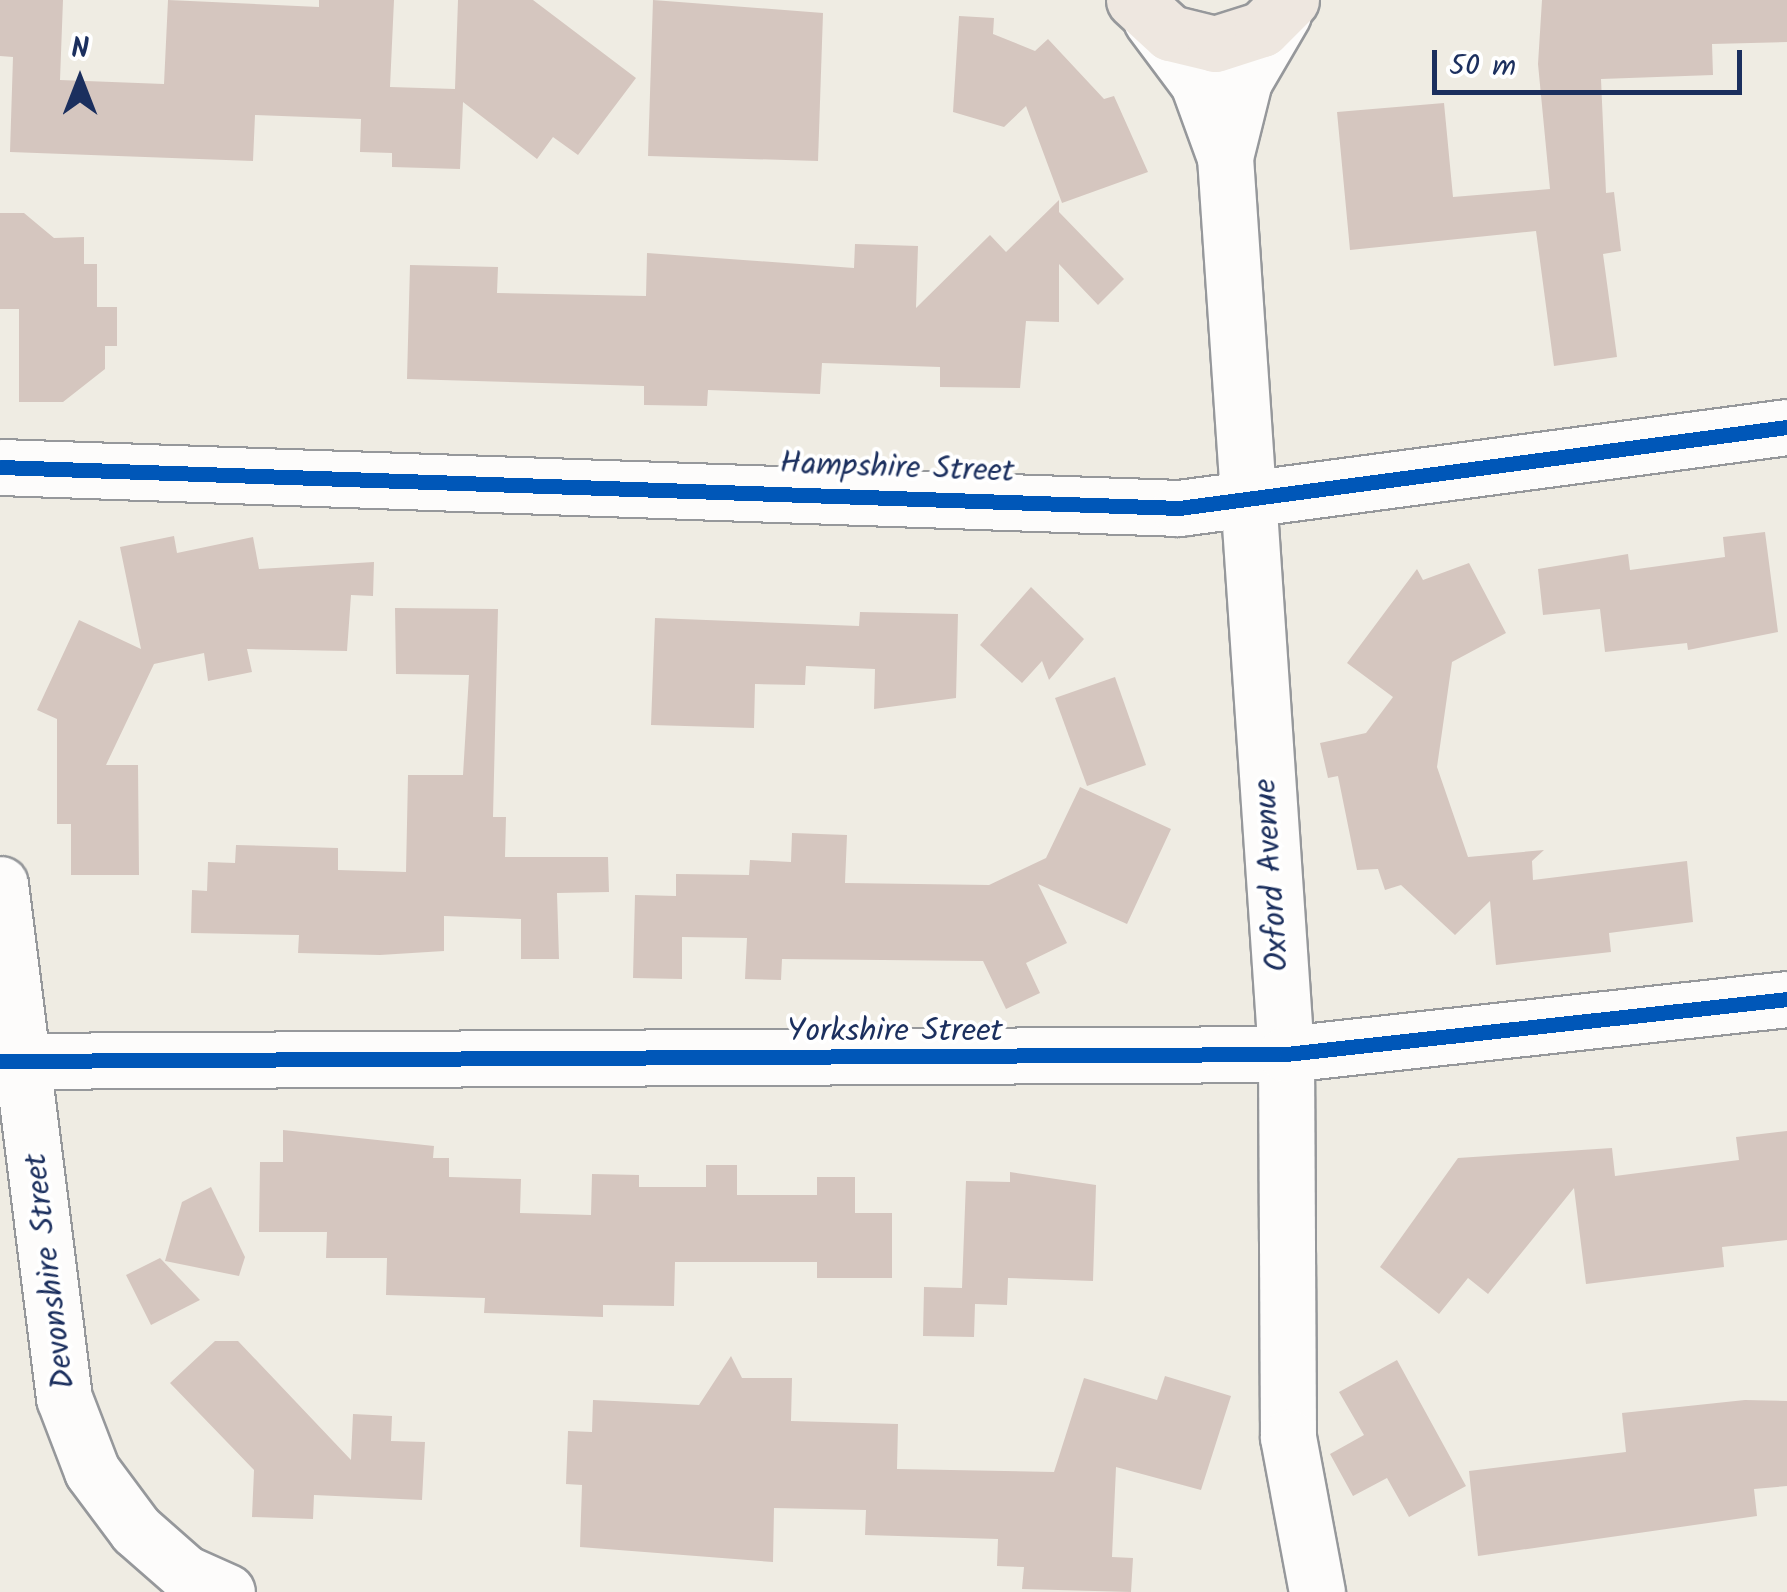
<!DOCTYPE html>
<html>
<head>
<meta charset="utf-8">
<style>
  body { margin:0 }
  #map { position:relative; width:1787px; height:1592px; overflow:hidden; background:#efece3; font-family:Kalam,sans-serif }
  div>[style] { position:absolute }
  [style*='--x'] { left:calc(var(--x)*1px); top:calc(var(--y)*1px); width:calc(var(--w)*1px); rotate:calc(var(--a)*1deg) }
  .building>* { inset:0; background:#d5c6bf }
  .roads { filter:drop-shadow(2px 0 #96989b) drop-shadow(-2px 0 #96989b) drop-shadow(0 2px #96989b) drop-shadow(0 -2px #96989b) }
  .minor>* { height:55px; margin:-27.5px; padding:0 27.5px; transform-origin:27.5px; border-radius:27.5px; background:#fdfcfb }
  .major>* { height:55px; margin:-27.5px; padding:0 27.5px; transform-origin:27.5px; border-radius:27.5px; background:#eee7e0 }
  .cycleway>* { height:15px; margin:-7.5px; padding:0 7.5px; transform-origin:7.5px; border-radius:7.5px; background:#0057b8 }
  span { translate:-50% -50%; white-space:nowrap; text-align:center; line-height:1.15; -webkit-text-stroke:8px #fff; paint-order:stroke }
  .street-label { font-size:32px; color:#1b2f5e }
  .north { position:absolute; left:30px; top:30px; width:100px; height:100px; -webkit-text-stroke:8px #fff; paint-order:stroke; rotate:0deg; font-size:28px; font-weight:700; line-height:40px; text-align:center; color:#1b2f5e }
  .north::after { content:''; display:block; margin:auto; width:35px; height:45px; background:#1b2f5e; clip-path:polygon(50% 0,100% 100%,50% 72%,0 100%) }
  .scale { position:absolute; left:1432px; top:50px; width:310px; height:45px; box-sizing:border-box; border:5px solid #1b2f5e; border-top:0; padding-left:12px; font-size:30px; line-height:35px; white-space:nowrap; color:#1b2f5e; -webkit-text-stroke:8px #fff; paint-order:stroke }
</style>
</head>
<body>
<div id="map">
  <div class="building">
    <div style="clip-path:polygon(0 0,63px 0,60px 80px,164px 84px,168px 0,319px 7px,319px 0,394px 0,390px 87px,455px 89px,458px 0,533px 0,636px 78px,578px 155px,553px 137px,537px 159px,463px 102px,460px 169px,392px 167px,392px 153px,360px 152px,361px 119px,255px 115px,253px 161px,10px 152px,13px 57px,0 56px)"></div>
    <div style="clip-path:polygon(653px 0,823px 13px,818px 161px,648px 156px)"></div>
    <div style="clip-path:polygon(1542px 0,1787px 0,1787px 42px,1712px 44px,1713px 75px,1601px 79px,1606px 193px,1614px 192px,1621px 251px,1603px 254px,1617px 357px,1554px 366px,1536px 231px,1350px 250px,1337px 112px,1444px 103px,1453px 197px,1550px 189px,1538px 64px)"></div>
    <div style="clip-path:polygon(959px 16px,994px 18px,993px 34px,1035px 51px,1048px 39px,1104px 99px,1114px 96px,1148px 172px,1062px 203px,1026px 106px,1004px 127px,953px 112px)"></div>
    <div style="clip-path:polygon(1059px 200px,1059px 212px,1124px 279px,1098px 305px,1059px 264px,1059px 322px,1026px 321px,1020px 388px,940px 387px,940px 367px,822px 363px,820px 394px,708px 390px,707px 406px,644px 405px,644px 386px,407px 379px,410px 265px,498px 267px,497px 293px,646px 296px,647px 253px,854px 268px,855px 244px,918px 246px,916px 308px,990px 235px,1006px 252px)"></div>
    <div style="clip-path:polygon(0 213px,24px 213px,54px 238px,84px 237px,84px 264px,97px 264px,97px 307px,117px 307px,117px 346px,105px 346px,105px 369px,63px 402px,19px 402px,19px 309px,0 309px)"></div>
    <div style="clip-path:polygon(1765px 532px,1778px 632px,1688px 650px,1687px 643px,1605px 652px,1600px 609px,1543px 615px,1538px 569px,1628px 554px,1630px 570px,1725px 557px,1723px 537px)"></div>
    <div style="clip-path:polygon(174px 536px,177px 553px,253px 537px,259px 569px,374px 562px,373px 596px,351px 595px,347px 651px,247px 649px,252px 672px,208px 681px,204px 653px,154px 664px,106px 765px,138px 765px,139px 875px,71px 875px,71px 824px,57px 824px,57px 719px,37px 710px,79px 620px,141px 649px,120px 547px)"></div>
    <div style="clip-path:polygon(1469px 563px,1506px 633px,1452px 662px,1437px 767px,1468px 857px,1544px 850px,1532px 861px,1533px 880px,1687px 861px,1693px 922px,1609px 933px,1611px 952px,1496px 965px,1490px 901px,1455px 935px,1401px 885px,1385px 890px,1378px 869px,1357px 870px,1338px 776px,1328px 778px,1320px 743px,1366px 733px,1393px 697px,1347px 663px,1417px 569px,1423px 580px)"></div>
    <div style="clip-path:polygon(1031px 587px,1084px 639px,1049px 680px,1042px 661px,1022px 683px,980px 645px)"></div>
    <div style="clip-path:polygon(395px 608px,498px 609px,493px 817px,506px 817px,505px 857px,608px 857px,609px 892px,557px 893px,559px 959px,521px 959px,521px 919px,444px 916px,444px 951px,380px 955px,298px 953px,299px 935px,191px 933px,192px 890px,207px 891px,208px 862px,235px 863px,236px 845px,338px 848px,338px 870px,406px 872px,408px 775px,463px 775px,469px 675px,396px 674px)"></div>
    <div style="clip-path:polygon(860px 612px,958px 614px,956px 698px,874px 709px,875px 669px,806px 666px,805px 685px,755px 684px,754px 728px,651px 725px,655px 618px,859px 626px)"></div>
    <div style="clip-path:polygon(1115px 677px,1146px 765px,1087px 786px,1055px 698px)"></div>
    <div style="clip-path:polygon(1080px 787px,1171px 829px,1127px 924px,1038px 884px,1067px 943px,1026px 963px,1040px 993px,1006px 1009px,983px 961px,782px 959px,781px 980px,745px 979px,747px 938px,682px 937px,682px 979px,633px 978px,635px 895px,676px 896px,676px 874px,749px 875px,750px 860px,791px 862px,792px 833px,847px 835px,845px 883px,989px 885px,1046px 858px)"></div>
    <div style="clip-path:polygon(283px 1130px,434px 1146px,433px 1158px,449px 1158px,449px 1177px,521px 1179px,520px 1213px,591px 1215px,592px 1174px,639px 1175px,639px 1187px,706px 1187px,706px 1165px,737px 1165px,737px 1195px,817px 1195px,817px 1177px,855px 1177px,855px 1213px,892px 1213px,892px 1278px,817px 1278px,817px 1262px,675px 1262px,674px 1306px,603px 1305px,603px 1317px,484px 1313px,485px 1298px,386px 1295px,387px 1258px,326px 1258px,327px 1232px,259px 1232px,260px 1162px,283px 1162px)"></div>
    <div style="clip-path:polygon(1787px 1131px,1787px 1240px,1722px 1247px,1724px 1267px,1586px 1284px,1574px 1188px,1488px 1294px,1468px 1278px,1439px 1314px,1380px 1267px,1458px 1158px,1612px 1148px,1615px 1176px,1739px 1160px,1736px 1137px)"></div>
    <div style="clip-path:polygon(1010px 1172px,1096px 1185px,1093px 1281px,1008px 1278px,1007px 1305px,975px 1304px,974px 1337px,923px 1336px,924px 1287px,962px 1288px,966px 1181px,1010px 1182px)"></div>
    <div style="clip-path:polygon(211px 1187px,245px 1257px,239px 1276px,165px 1261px,182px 1202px)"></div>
    <div style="clip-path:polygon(160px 1258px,200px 1300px,151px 1325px,126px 1275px)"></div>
    <div style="clip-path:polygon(215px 1341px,238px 1341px,351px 1460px,353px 1414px,392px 1416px,391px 1441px,425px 1442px,422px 1500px,314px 1495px,313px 1519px,252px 1517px,254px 1470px,170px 1383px)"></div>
    <div style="clip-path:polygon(731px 1356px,742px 1378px,792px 1378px,791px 1421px,898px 1424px,897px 1469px,1054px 1472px,1084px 1378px,1157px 1400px,1165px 1376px,1231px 1396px,1201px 1490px,1116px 1467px,1112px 1557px,1133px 1558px,1131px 1592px,1022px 1589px,1024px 1567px,997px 1566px,998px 1539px,865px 1535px,866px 1510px,774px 1508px,773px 1562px,580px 1547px,582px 1485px,566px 1484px,568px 1431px,592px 1432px,593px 1400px,699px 1405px)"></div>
    <div style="clip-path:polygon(1397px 1360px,1466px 1486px,1409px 1517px,1387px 1478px,1353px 1496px,1330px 1454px,1364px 1435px,1339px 1392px)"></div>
    <div style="clip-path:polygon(1745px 1400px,1787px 1401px,1787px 1486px,1754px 1489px,1757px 1516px,1478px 1556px,1469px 1471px,1626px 1452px,1622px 1413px)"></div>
  </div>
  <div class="roads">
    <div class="minor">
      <div style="--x:1151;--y:20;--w:79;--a:53.3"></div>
      <div style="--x:1198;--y:83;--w:79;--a:70"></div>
      <div style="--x:1225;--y:157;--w:899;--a:86.11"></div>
      <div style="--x:1286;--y:1054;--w:383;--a:89.7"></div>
      <div style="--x:1288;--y:1437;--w:158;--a:79.4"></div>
      <div style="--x:1225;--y:157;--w:78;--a:-76"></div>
      <div style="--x:1244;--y:81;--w:78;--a:-59.8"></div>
      <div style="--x:0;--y:467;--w:1180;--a:1.99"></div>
      <div style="--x:1179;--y:508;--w:613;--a:-7.59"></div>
      <div style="--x:0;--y:884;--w:518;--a:82.9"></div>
      <div style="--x:64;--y:1398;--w:78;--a:69"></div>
      <div style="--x:92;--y:1471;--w:74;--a:53.3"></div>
      <div style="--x:136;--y:1530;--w:65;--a:41.3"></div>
      <div style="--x:185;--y:1573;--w:46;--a:24.3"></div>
      <div style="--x:0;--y:1061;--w:1286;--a:-0.31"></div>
      <div style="--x:1286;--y:1054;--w:504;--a:-6.26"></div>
    </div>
    <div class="major">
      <div style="--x:1134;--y:0;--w:49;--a:42.5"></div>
      <div style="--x:1170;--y:33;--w:46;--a:13.7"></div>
      <div style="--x:1215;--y:44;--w:49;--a:-17.7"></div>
      <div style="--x:1262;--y:29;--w:41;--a:-45"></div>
    </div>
  </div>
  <div class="cycleway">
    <div style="--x:0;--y:467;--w:1180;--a:1.99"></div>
    <div style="--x:1179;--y:508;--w:613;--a:-7.59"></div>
    <div style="--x:0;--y:1061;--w:1286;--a:-0.31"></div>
    <div style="--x:1286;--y:1054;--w:504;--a:-6.26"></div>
  </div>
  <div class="street-label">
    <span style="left:897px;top:469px;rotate:2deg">Hampshire Street</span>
    <span style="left:1273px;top:875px;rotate:-94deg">Oxford Avenue</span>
    <span style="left:895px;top:1032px">Yorkshire Street</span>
    <span style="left:51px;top:1271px;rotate:-97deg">Devonshire Street</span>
  </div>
  <div class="north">N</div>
  <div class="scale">50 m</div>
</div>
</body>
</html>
